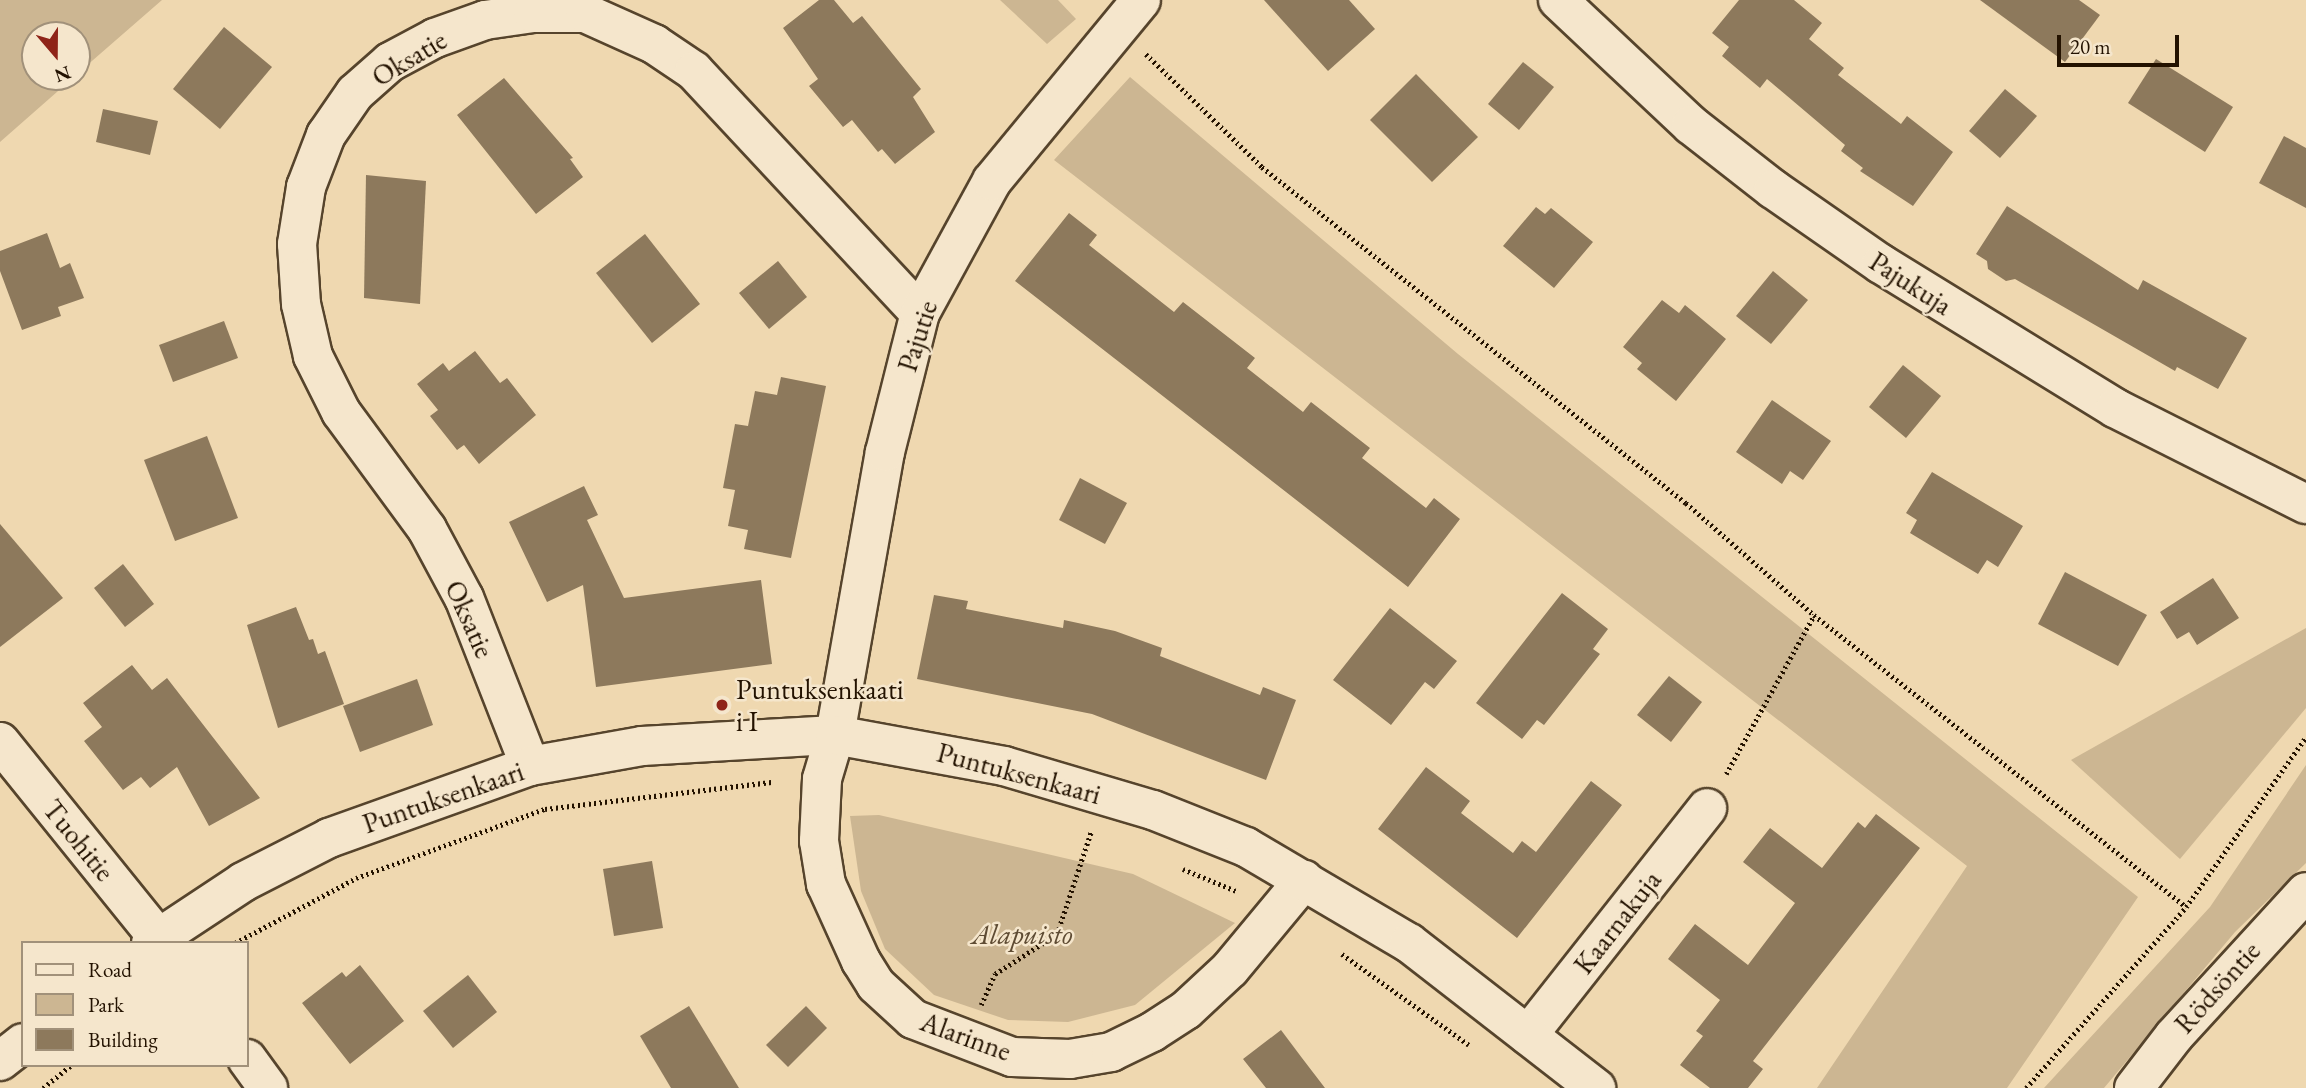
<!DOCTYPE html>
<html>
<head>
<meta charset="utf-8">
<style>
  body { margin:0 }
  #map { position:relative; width:2306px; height:1088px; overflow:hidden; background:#efd8b0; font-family:"EB Garamond",serif }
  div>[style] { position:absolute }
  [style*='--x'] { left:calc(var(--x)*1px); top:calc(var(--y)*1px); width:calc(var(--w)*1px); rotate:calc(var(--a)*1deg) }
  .green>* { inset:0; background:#ccb692 }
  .building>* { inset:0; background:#8d795c }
  .path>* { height:4.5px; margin-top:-2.25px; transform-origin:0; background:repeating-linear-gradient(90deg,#231200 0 2px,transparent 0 5.5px) }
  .roads { filter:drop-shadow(2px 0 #56442c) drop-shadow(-2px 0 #56442c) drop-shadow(0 2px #56442c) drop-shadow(0 -2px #56442c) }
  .minor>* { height:38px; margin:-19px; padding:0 19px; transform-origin:19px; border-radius:19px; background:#f5e6cc }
  .tertiary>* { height:38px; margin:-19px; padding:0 19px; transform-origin:19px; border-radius:19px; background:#f5e6cc }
  .dots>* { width:19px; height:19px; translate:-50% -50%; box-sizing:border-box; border:4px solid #f5e6cc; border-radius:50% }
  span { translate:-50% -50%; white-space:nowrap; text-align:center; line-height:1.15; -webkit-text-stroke:5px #f5e6cc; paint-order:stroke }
  .street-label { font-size:28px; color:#231200 }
  .poi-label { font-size:28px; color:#231200 }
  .left { translate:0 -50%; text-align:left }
  .park-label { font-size:28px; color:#5e4b33; font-style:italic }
  .legend { position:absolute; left:21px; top:941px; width:228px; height:126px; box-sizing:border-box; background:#f5e6cc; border:2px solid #a1917a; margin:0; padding:9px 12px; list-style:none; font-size:21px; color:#231200 }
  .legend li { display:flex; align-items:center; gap:14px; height:35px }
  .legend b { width:35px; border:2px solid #a1917a }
  .north { position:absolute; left:21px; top:21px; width:70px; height:70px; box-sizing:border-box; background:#f5e6cc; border:2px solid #a1917a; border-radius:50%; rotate:160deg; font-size:19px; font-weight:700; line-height:28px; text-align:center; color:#231200 }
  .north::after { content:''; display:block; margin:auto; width:24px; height:32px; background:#8f2418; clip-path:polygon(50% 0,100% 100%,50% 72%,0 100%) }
  .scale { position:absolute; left:2057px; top:35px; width:122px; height:32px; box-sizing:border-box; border:4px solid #231200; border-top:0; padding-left:9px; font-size:21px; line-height:24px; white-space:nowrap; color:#231200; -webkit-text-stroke:5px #f5e6cc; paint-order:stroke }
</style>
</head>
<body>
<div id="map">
  <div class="green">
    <div style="clip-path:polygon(0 0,162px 0,77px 74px,77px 35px,35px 35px,35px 77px,74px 77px,0 142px)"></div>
    <div style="clip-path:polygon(1000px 0,1058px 0,1076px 19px,1047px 44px)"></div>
    <div style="clip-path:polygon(1130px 77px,1458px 354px,2138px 897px,2007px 1088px,1817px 1088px,1967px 866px,1054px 160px)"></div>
    <div style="clip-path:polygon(2306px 628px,2306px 708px,2180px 859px,2071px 760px)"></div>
    <div style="clip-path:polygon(2306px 765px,2306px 863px,2235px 932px,2104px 1088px,2044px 1088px,2210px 907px)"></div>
    <div style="clip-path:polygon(879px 815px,1133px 874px,1235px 923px,1135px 1005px,1068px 1022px,1008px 1020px,934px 995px,885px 949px,861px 891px,850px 816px)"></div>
  </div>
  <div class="building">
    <div style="clip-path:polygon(819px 0,834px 0,853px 23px,862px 16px,921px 89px,913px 97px,935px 132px,895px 164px,882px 149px,878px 152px,852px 120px,843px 127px,809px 86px,818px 79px,783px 28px)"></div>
    <div style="clip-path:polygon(1264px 0,1349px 0,1375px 29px,1328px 71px)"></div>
    <div style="clip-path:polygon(1739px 0,1794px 0,1822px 23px,1809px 39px,1844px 68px,1838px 75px,1901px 124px,1907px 116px,1953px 152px,1913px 206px,1860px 171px,1863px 168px,1841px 151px,1845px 145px,1767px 79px,1760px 88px,1722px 56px,1729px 47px,1712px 33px)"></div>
    <div style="clip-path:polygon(1980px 0,2079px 0,2100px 15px,2065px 62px)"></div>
    <div style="clip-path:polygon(224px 27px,272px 67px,220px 129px,173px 89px)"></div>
    <div style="clip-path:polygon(2156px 59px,2233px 107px,2205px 152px,2128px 103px)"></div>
    <div style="clip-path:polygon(1523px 62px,1554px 87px,1519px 130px,1488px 104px)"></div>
    <div style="clip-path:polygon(1416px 74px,1478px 137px,1432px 182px,1370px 120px)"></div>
    <div style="clip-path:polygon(504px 78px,573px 158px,570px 159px,583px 177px,536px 214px,457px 115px)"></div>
    <div style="clip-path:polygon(2005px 89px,2037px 116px,2000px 158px,1969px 131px)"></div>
    <div style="clip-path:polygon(103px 109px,158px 121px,150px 155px,96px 142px)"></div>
    <div style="clip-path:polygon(2284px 136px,2306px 148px,2306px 208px,2259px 183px)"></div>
    <div style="clip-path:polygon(366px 175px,426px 181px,420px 304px,364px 298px)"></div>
    <div style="clip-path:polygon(2007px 206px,2138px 290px,2143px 280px,2247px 338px,2218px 389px,2177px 367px,2175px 371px,2015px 279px,2006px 281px,1988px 269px,1987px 261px,1976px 254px)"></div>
    <div style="clip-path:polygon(1536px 207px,1545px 214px,1551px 208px,1593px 242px,1554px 288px,1503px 246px)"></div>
    <div style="clip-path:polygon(1069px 213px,1097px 235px,1089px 245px,1174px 312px,1183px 302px,1255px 358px,1247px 368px,1303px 412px,1311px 402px,1370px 448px,1362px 458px,1426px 508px,1434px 498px,1460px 519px,1408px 587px,1015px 281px)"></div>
    <div style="clip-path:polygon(47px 233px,60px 268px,70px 263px,84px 298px,58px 307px,61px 316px,22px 330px,0 271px,0 251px)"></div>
    <div style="clip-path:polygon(645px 234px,700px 304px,652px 343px,596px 273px)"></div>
    <div style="clip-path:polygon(778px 261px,807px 297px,769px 329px,739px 293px)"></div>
    <div style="clip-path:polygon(1773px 271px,1808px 300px,1771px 344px,1736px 316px)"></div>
    <div style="clip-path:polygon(1662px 300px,1679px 313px,1685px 305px,1726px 339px,1676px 401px,1637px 369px,1642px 363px,1623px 347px)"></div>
    <div style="clip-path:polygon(224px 321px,238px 358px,173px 382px,159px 345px)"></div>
    <div style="clip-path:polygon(475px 351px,500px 383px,507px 378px,536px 415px,479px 464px,464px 445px,457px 450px,430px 416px,438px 410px,417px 384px,443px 363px,449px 371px)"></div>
    <div style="clip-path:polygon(1903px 365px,1941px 396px,1906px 438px,1869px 407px)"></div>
    <div style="clip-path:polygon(781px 377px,826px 386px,791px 558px,744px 549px,748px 530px,728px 526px,735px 490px,723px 488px,735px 424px,748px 426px,755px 391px,777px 395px)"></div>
    <div style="clip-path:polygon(1772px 400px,1831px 441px,1803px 480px,1790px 471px,1782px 484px,1736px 452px)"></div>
    <div style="clip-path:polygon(207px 436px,238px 518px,175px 541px,144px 460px)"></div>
    <div style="clip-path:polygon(1932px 472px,2023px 526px,1998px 567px,1987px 560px,1978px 574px,1910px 533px,1917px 520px,1906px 513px)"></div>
    <div style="clip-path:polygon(1080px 478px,1127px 503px,1105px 544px,1059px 520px)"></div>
    <div style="clip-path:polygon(584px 486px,598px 515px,587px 520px,624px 598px,761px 580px,772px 664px,596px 687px,583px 585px,547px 602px,509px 522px)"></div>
    <div style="clip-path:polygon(0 524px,63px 598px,0 647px)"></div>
    <div style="clip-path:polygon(123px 564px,154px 604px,125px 627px,94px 588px)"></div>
    <div style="clip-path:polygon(2065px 572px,2147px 615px,2118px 666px,2038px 624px)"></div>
    <div style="clip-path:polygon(2213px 578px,2239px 618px,2197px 645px,2189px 632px,2177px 639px,2160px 612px)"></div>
    <div style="clip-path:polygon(1562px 593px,1608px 629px,1593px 649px,1600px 654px,1544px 725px,1537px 720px,1522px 739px,1476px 703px)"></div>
    <div style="clip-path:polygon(934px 595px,968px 601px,966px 609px,1063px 628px,1064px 620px,1115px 631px,1162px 648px,1160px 656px,1260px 695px,1263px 687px,1296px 700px,1266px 780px,1092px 714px,917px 679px)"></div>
    <div style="clip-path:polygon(296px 607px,309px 640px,313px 639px,318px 654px,325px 651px,344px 704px,278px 728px,247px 625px)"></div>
    <div style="clip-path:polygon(1390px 608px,1457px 661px,1434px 689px,1425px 682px,1391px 725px,1333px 680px)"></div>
    <div style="clip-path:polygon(132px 665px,152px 690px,167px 678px,260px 798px,209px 826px,177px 767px,150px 788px,141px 777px,123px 790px,84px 741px,102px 727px,83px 703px)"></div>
    <div style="clip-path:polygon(1669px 676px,1702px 702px,1671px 742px,1637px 715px)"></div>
    <div style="clip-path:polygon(417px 679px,433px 725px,360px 752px,343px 706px)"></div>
    <div style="clip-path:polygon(1426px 767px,1470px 801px,1461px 813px,1513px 853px,1522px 841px,1536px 852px,1591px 781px,1622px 805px,1517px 938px,1378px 829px)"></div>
    <div style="clip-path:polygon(1876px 814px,1920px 848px,1753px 1061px,1763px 1069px,1748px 1088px,1710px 1088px,1680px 1065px,1703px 1036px,1696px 1031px,1720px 1000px,1668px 959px,1695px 924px,1748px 965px,1795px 903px,1743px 862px,1770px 828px,1822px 868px,1858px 822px,1865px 828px)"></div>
    <div style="clip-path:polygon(652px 861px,663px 928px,614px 936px,603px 869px)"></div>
    <div style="clip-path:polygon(360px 965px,404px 1021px,350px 1064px,302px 1003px,342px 972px,346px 977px)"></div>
    <div style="clip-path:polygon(468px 975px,497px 1012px,453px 1048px,423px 1011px)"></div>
    <div style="clip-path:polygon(689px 1006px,739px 1088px,671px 1088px,640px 1036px)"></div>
    <div style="clip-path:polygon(806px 1006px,827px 1028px,788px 1067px,766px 1045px)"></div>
    <div style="clip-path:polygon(1281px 1030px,1302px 1058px,1325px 1088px,1266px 1088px,1243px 1059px)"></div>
  </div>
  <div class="path">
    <div style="--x:1146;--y:54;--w:162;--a:44.2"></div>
    <div style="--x:1262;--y:167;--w:541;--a:38.4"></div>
    <div style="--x:1686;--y:503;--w:170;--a:41.2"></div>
    <div style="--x:1814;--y:615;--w:473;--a:38.1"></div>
    <div style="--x:1726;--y:774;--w:182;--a:-61"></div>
    <div style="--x:1183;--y:869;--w:57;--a:22.5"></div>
    <div style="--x:235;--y:943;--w:137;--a:-28.2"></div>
    <div style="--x:356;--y:878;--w:201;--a:-20.1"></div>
    <div style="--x:545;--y:809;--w:228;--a:-6.8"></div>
    <div style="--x:1342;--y:954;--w:156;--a:35.6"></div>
    <div style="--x:981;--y:1005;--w:34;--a:-66"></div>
    <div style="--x:995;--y:974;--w:74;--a:-32.8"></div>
    <div style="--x:1057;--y:934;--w:108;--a:-71.6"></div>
    <div style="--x:43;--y:1088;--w:36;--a:-39"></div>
    <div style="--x:2026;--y:1088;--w:242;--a:-48.5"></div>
    <div style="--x:2186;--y:907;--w:208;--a:-54.8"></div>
  </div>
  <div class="roads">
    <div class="minor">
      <div style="--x:1558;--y:0;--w:183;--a:43.2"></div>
      <div style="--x:1691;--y:125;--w:104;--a:38"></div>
      <div style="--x:1773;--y:189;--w:131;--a:34.8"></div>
      <div style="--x:1881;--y:264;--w:275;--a:31.6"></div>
      <div style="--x:2115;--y:408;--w:214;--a:26.7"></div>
      <div style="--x:835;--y:735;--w:46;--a:106.5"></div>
      <div style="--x:822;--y:779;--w:62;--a:92.8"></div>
      <div style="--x:819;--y:841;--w:44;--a:80.8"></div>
      <div style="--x:826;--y:884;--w:85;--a:65.6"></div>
      <div style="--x:861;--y:961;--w:28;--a:58"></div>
      <div style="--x:876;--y:985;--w:50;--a:42.6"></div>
      <div style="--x:913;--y:1019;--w:106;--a:21"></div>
      <div style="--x:1012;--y:1057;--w:58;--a:2"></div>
      <div style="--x:1070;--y:1059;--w:42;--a:-9.7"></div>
      <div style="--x:1111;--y:1052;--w:46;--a:-26"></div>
      <div style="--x:1152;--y:1032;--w:40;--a:-32.9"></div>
      <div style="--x:1186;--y:1010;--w:60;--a:-43"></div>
      <div style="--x:1230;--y:969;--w:116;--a:-50.3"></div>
      <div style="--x:0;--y:742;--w:258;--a:51.1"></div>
      <div style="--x:530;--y:766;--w:180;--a:-111.4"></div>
      <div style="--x:464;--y:598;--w:78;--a:-118.2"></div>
      <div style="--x:427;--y:529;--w:145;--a:-126.3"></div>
      <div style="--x:341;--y:412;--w:63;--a:-116.6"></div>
      <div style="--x:313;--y:356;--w:53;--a:-103"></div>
      <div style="--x:301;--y:304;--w:60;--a:-93.8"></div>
      <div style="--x:297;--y:244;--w:58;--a:-81"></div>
      <div style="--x:306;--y:187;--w:56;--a:-69"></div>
      <div style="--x:326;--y:135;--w:51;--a:-55.4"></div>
      <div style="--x:355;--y:93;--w:47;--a:-41.5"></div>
      <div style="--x:390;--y:62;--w:51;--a:-28.1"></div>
      <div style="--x:435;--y:38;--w:53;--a:-19.8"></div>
      <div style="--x:485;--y:20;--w:49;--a:-8.3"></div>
      <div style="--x:533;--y:13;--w:52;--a:0"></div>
      <div style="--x:585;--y:13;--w:76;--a:24.2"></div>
      <div style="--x:654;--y:44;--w:48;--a:34"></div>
      <div style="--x:694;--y:71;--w:331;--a:47"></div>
      <div style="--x:1528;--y:1035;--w:289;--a:-51.7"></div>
      <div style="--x:247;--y:1059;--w:36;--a:54"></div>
    </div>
    <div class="tertiary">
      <div style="--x:835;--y:735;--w:287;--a:-80"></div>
      <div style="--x:885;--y:452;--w:143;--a:-75.9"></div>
      <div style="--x:920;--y:313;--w:150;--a:-61.4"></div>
      <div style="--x:992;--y:181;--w:234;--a:-50.5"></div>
      <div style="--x:151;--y:943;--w:110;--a:-33.5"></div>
      <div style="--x:243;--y:882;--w:97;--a:-27.1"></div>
      <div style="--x:329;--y:838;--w:214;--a:-19.7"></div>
      <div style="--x:530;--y:766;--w:114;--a:-10.1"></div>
      <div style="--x:642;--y:746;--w:193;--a:-3.3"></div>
      <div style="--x:835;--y:735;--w:172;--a:10.4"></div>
      <div style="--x:1004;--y:766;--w:155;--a:16.5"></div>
      <div style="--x:1153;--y:810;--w:100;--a:21.7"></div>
      <div style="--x:1246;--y:847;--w:189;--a:30.5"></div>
      <div style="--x:1409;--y:943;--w:237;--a:37.8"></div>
      <div style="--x:0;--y:1061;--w:29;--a:-38"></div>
      <div style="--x:2134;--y:1088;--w:66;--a:-52.4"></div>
      <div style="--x:2174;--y:1036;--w:195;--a:-47.5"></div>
    </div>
  </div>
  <div class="dots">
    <div style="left:722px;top:705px;background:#8f2418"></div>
  </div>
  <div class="street-label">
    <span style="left:409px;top:58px;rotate:-31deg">Oksatie</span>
    <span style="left:1911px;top:283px;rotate:33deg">Pajukuja</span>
    <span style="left:917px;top:336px;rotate:-72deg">Pajutie</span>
    <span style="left:470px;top:619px;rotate:66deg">Oksatie</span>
    <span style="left:1019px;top:773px;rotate:15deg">Puntuksenkaari</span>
    <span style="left:443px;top:797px;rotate:-19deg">Puntuksenkaari</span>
    <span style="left:79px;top:840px;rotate:51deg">Tuohitie</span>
    <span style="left:1617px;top:922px;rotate:-52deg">Kaarnakuja</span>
    <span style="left:2217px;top:987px;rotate:-48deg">Rödsöntie</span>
    <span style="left:966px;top:1036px;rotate:20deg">Alarinne</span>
  </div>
  <div class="poi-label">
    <span class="left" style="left:736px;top:705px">Puntuksenkaati<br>i I</span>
  </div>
  <div class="park-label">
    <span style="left:1022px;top:934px">Alapuisto</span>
  </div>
  <ul class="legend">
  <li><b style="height:9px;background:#f5e6cc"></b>Road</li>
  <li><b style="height:19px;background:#ccb692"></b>Park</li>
  <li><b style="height:19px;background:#8d795c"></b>Building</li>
  </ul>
  <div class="north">N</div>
  <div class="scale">20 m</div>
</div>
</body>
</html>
